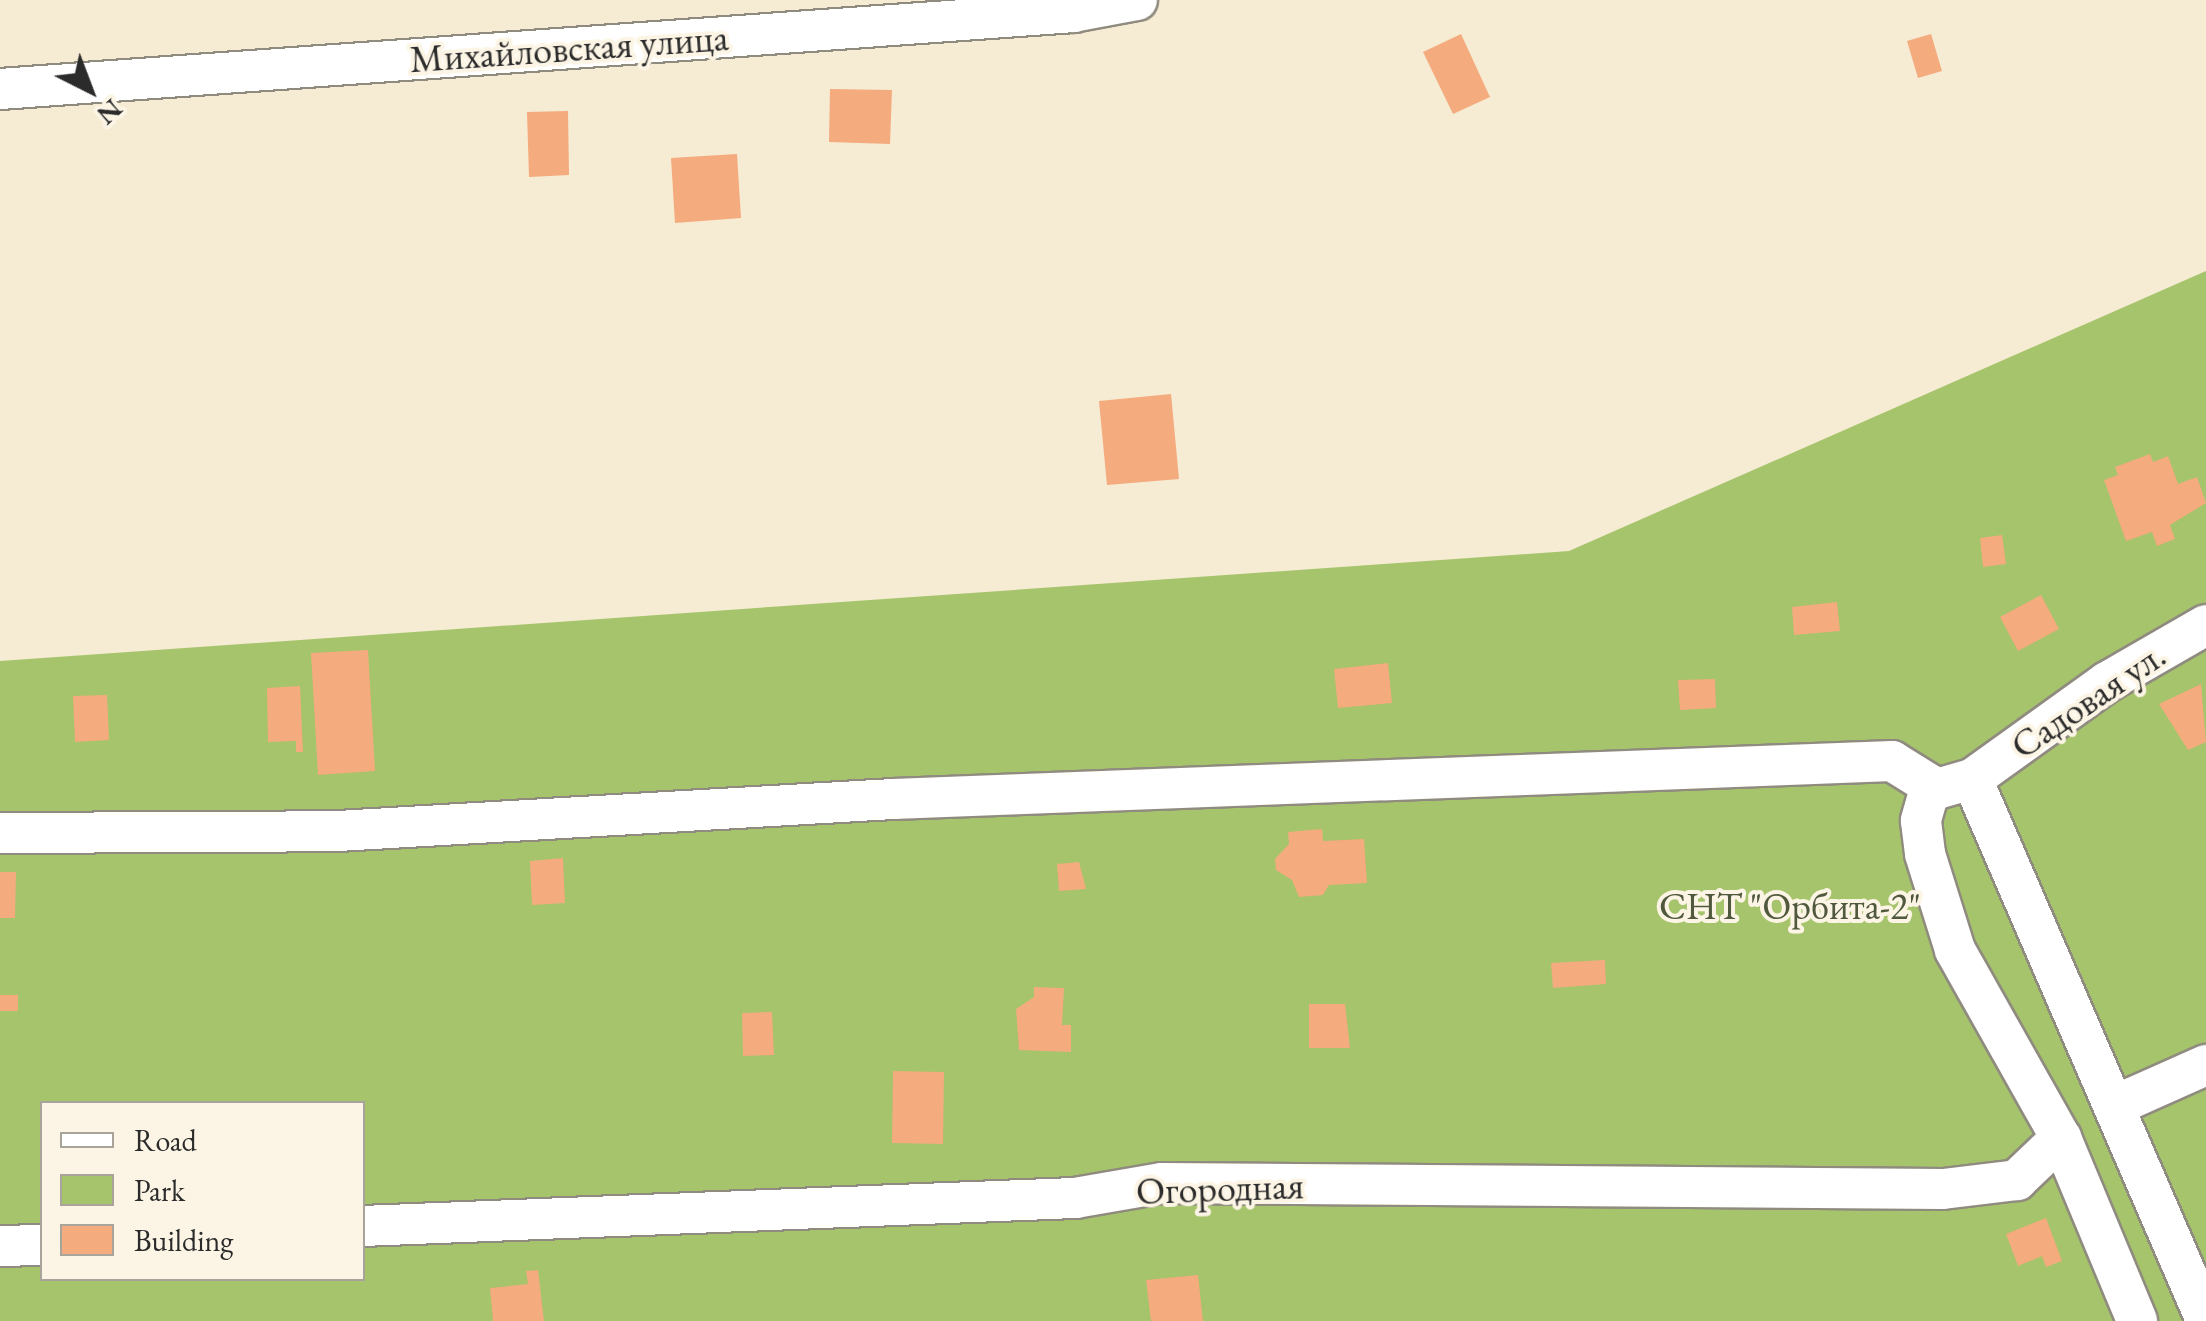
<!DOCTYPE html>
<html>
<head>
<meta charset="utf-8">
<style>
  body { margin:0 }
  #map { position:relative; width:2206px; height:1321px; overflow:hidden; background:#f6ebd3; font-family:"EB Garamond",serif }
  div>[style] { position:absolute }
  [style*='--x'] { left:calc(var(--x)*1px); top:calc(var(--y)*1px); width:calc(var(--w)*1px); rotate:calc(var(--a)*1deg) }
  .green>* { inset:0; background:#a5c46b }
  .building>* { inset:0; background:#f4ab7e }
  .roads { filter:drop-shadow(2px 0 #908b7f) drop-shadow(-2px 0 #908b7f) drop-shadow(0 2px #908b7f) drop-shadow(0 -2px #908b7f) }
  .street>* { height:40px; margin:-20px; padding:0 20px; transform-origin:20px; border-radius:20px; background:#fff }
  span { translate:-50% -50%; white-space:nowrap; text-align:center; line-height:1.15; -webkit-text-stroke:8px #fcf5e5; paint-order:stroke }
  .street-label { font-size:38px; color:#2b2b2b }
  .park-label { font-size:38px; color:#50593e }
  .legend { position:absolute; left:40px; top:1101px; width:325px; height:180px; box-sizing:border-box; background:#fcf5e5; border:2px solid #a8a49b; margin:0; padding:12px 18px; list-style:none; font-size:30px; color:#2b2b2b }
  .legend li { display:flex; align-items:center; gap:20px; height:50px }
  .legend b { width:50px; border:2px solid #a8a49b }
  .north { position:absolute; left:40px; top:40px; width:100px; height:100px; -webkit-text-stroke:8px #fcf5e5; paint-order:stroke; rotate:138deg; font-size:28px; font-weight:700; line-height:40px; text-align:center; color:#2b2b2b }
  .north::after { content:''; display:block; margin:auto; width:35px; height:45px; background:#2b2b2b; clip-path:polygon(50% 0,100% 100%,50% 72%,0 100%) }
</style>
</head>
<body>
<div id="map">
  <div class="green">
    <div style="clip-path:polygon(evenodd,2206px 271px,2206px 1321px,0 1321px,0 661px,1569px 551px,2206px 271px,42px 1104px,362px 1104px,362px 1278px,42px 1278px,42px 1104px)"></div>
  </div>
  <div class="building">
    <div style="clip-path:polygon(1461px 34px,1490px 97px,1453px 114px,1423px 52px)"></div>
    <div style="clip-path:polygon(1931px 34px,1942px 71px,1918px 78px,1907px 41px)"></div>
    <div style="clip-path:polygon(830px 89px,892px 90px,890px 144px,829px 142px)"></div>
    <div style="clip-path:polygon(568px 111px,569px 175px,529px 177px,527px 112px)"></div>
    <div style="clip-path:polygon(737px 154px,741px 218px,675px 223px,671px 158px)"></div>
    <div style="clip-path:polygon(1171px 394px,1179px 479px,1107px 485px,1099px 401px)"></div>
    <div style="clip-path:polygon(2150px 454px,2153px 462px,2168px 456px,2178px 484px,2197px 477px,2206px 503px,2170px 525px,2175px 539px,2157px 546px,2152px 532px,2126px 541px,2104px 480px,2118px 475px,2115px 467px)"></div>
    <div style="clip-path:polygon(2002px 535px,2006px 564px,1983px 567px,1980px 538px)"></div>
    <div style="clip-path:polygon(2041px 595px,2059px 629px,2018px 651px,2000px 617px)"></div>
    <div style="clip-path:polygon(1837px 602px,1840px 631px,1794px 635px,1792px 607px)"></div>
    <div style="clip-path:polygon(368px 650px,375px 771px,318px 775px,311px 653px)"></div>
    <div style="clip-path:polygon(1388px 663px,1392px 703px,1338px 708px,1334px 669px)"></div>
    <div style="clip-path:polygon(1715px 679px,1716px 708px,1680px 710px,1678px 680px)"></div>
    <div style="clip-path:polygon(2201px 684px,2206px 742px,2188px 750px,2159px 704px)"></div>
    <div style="clip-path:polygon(300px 686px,303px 752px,296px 752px,296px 741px,268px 742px,267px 688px)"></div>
    <div style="clip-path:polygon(107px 695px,109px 740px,75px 742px,73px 696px)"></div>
    <div style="clip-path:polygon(1322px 829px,1323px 841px,1364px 839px,1367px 883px,1329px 885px,1323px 895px,1299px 897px,1292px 880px,1276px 870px,1275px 859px,1289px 844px,1288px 832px)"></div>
    <div style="clip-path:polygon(563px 858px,565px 903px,532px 905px,530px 861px)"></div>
    <div style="clip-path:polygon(1079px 862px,1086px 889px,1059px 891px,1057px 864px)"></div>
    <div style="clip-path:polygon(0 872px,16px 872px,15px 918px,0 918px)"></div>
    <div style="clip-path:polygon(1605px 960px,1606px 984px,1553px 988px,1551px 963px)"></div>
    <div style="clip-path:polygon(1034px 987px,1064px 988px,1062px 1025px,1071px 1025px,1071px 1052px,1019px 1050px,1016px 1009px,1034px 997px)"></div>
    <div style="clip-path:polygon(0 995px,18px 995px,18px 1011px,0 1011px)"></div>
    <div style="clip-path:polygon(1309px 1004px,1345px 1004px,1350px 1048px,1309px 1048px)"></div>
    <div style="clip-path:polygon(772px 1012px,774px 1055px,743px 1056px,742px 1013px)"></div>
    <div style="clip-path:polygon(893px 1071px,944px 1072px,943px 1144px,892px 1143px)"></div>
    <div style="clip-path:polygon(2046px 1218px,2062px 1261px,2046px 1267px,2042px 1256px,2018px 1266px,2006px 1234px)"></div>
    <div style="clip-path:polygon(538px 1270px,544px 1321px,493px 1321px,490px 1288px,528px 1284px,526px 1271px)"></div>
    <div style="clip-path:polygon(1198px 1275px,1203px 1321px,1151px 1321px,1146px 1280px)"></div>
  </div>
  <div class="roads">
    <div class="street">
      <div style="--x:0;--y:89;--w:1076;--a:-4.1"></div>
      <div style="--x:1073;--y:12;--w:65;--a:-10.6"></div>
      <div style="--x:1972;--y:779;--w:589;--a:66.61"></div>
      <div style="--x:1931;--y:785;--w:37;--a:106"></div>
      <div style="--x:1921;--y:821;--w:33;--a:83"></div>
      <div style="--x:1925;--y:854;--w:101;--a:72.6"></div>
      <div style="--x:1955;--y:950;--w:216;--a:60.6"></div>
      <div style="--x:2061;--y:1138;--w:198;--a:67.4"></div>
      <div style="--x:0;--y:833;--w:338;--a:-0.3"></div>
      <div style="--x:338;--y:831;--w:556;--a:-3.3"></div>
      <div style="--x:893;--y:799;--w:1000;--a:-2.18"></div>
      <div style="--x:1892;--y:761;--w:53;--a:31.9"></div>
      <div style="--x:1937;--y:789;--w:36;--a:-16"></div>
      <div style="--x:1972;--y:779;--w:166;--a:-35.7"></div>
      <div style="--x:2107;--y:682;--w:114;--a:-29.9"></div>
      <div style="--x:2114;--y:1106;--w:101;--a:-24"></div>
      <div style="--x:362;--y:1226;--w:714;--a:-2.25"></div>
      <div style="--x:1075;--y:1198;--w:88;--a:-9.8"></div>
      <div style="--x:1162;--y:1183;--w:781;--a:0.44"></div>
      <div style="--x:1943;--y:1189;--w:75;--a:-6.9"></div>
      <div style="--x:2017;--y:1180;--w:61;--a:-43.7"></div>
      <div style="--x:0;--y:1246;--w:42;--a:-1.4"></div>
    </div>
  </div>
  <div class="street-label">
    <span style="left:569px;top:48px;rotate:-4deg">Михайловская улица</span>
    <span style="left:2088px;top:700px;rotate:-34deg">Садовая ул.</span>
    <span style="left:1220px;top:1188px;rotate:-2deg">Огородная</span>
  </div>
  <div class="park-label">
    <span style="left:1790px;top:906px">СНТ "Орбита-2"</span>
  </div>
  <ul class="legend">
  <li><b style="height:12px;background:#fff"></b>Road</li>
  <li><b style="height:28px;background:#a5c46b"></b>Park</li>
  <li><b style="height:28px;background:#f4ab7e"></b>Building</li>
  </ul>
  <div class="north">N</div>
</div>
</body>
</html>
